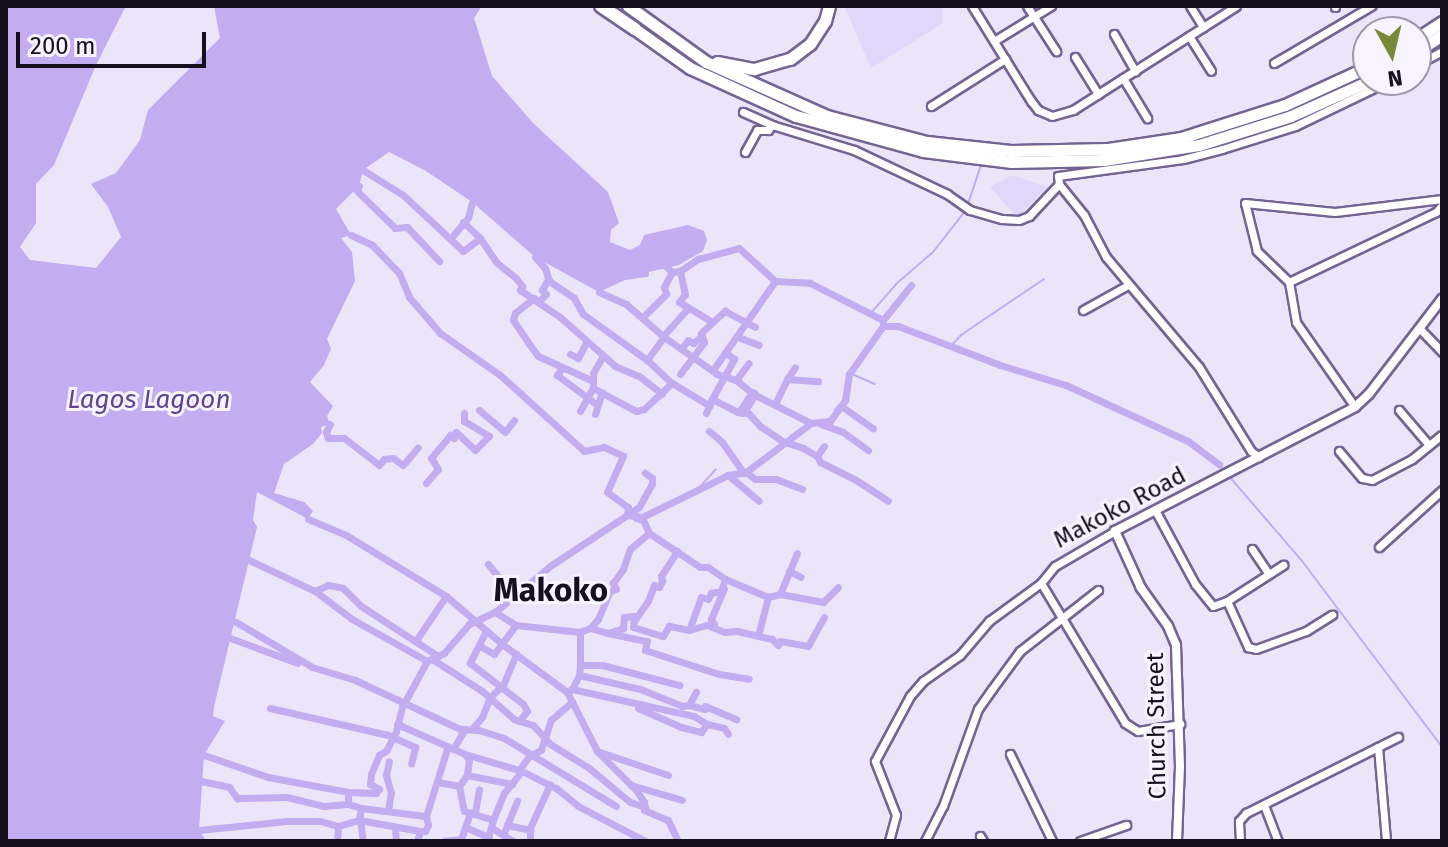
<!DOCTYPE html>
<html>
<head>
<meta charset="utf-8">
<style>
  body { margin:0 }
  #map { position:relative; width:1448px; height:847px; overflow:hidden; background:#ece5fa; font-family:"Fira Sans",sans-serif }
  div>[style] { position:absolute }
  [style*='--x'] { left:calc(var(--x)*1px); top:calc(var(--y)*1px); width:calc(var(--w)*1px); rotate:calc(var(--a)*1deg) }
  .built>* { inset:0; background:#e2d7fb }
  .water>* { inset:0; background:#c3acf0 }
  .stream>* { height:2px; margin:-1px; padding:0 1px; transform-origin:1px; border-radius:1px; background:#c3acf0 }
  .canal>* { height:7px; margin:-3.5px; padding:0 3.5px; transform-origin:3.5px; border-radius:3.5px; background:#c3acf0 }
  .river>* { height:11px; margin:-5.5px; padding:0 5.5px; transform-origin:5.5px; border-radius:5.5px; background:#c3acf0 }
  .roads { filter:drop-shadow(2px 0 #746491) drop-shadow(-2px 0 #746491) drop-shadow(0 2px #746491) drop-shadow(0 -2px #746491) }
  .minor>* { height:7px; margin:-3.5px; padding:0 3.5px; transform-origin:3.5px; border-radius:3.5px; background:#fff }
  .tertiary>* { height:8px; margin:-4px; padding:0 4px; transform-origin:4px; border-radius:4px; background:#fff }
  .primary>* { height:11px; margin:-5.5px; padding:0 5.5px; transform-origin:5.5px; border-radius:5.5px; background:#fff }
  .motorway>* { height:12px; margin:-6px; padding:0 6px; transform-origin:6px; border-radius:6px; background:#fff }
  span { translate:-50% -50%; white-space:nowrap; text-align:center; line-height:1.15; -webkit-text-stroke:6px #f8f4ff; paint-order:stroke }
  .street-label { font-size:24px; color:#150f20 }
  .water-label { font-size:26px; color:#624293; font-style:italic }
  .district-label { font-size:32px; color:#150f20; font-weight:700 }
  .frame { position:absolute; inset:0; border:8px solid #150f20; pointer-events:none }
  .north { position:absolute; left:1352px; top:16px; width:80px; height:80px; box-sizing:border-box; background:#f8f4ff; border:2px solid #9d98a6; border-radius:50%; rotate:172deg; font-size:22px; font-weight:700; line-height:32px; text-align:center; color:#150f20 }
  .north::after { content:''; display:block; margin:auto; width:28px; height:36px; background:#778837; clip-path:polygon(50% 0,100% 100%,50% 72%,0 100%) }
  .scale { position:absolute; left:16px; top:32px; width:190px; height:36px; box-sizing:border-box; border:4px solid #150f20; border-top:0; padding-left:10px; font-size:24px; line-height:28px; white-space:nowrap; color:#150f20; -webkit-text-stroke:6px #f8f4ff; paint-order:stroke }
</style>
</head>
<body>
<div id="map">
  <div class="built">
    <div style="clip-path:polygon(844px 6px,943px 6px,942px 24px,871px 68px)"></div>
    <div style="clip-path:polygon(1012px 175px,1047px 187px,1017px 217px,990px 187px)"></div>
  </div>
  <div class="water">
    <div style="clip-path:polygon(6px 6px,126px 6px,96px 65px,54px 165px,36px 184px,36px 223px,20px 247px,30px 260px,96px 268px,121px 237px,108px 207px,91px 184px,116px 173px,140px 140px,148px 110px,220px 38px,214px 6px,482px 6px,474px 18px,492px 76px,534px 124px,608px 192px,619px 223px,611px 230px,610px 242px,630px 250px,640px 245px,644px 235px,688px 225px,704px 231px,707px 240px,703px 251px,679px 265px,636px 275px,599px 292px,535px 257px,472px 202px,426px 171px,389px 152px,363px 170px,359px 186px,336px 209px,351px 235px,341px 238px,352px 252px,355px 281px,327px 339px,331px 349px,324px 365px,310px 382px,333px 406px,327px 416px,330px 424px,321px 427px,322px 433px,313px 444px,284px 464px,274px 493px,304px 502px,313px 511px,308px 519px,257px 492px,253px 520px,257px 527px,214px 707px,213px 716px,225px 721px,204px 755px,199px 830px,206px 841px,6px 841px)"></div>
  </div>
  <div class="stream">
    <div style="--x:968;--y:204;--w:41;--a:-71.6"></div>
    <div style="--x:871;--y:313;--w:38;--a:-49"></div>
    <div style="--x:896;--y:284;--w:49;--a:-40.9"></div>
    <div style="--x:933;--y:252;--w:53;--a:-51.8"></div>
    <div style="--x:950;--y:347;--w:16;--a:-47"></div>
    <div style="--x:961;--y:335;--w:100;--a:-34"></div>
    <div style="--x:850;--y:373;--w:27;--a:24"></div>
    <div style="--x:1219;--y:464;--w:7;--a:56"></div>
    <div style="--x:1228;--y:475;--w:113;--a:49.3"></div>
    <div style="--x:1302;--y:561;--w:233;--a:53"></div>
    <div style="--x:699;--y:488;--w:25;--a:-48"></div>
  </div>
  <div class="canal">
    <div style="--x:363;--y:170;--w:47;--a:32"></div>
    <div style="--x:403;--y:195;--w:82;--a:43"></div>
    <div style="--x:463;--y:251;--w:21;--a:-37"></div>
    <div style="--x:359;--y:186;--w:5;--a:112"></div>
    <div style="--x:357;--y:191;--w:53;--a:44.2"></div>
    <div style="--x:395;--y:228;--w:12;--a:-5"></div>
    <div style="--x:407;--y:227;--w:47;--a:46.7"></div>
    <div style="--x:463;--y:222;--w:23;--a:43"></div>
    <div style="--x:480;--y:238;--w:29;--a:56"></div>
    <div style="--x:496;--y:262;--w:26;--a:39"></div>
    <div style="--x:516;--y:278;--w:10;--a:53"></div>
    <div style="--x:522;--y:286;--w:4;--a:117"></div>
    <div style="--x:520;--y:290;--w:48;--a:34"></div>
    <div style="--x:560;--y:317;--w:74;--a:41.7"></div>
    <div style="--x:615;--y:366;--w:26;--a:23"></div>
    <div style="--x:639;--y:376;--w:29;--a:38"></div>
    <div style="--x:351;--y:235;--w:23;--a:25"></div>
    <div style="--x:372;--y:245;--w:39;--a:46"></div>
    <div style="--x:399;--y:273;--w:26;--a:67"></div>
    <div style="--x:409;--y:297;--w:48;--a:49.3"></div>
    <div style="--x:440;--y:333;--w:73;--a:35"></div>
    <div style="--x:500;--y:375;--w:113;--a:42.1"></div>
    <div style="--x:584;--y:451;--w:20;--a:-11"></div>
    <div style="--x:604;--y:447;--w:21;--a:25"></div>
    <div style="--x:623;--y:456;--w:39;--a:114"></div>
    <div style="--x:607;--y:492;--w:26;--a:36"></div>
    <div style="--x:628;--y:507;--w:8;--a:97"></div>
    <div style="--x:451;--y:238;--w:26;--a:-50"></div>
    <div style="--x:468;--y:218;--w:16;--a:-76"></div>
    <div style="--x:535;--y:257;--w:15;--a:48"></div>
    <div style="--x:545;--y:268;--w:14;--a:73"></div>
    <div style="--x:549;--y:281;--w:30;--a:34"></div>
    <div style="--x:574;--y:298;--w:18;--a:61"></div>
    <div style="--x:583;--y:314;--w:79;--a:35.7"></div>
    <div style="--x:647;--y:360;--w:34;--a:43"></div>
    <div style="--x:672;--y:383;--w:44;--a:31.2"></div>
    <div style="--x:662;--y:263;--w:13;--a:42"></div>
    <div style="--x:672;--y:272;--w:8;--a:-7"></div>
    <div style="--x:680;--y:271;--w:22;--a:-34"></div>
    <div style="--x:698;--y:259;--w:42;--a:-15"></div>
    <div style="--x:739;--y:248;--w:49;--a:42.5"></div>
    <div style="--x:775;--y:281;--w:35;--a:3"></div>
    <div style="--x:810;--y:283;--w:82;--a:26.9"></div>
    <div style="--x:883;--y:320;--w:6;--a:90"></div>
    <div style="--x:883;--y:326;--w:15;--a:0"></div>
    <div style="--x:898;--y:326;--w:109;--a:20.9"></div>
    <div style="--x:1000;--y:365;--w:69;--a:16.9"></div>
    <div style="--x:1066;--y:385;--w:134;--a:24.7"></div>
    <div style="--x:1188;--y:441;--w:39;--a:37"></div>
    <div style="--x:680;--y:271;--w:24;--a:78"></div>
    <div style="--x:685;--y:294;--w:10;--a:127"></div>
    <div style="--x:679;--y:302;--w:39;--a:31"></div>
    <div style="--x:624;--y:276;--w:21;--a:-8"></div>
    <div style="--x:645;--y:273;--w:6;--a:-90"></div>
    <div style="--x:599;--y:292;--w:30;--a:24"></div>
    <div style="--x:626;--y:304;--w:50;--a:41"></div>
    <div style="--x:664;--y:337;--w:65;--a:34.9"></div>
    <div style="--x:717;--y:374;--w:20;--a:18"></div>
    <div style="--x:736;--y:380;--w:22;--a:39"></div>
    <div style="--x:753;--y:394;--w:65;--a:26.6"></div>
    <div style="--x:534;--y:298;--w:24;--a:142"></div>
    <div style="--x:515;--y:313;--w:7;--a:106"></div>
    <div style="--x:513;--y:320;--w:29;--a:56"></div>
    <div style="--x:529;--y:344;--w:15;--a:53"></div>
    <div style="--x:538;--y:356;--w:58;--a:24.4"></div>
    <div style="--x:538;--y:302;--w:11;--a:-45"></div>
    <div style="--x:546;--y:294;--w:6;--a:-135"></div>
    <div style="--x:542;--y:290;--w:13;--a:-61"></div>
    <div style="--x:643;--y:317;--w:33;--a:-45"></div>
    <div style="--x:666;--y:294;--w:7;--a:-106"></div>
    <div style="--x:664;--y:287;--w:17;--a:-62"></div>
    <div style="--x:883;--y:320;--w:45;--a:-51.3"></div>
    <div style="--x:663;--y:336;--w:38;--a:-48"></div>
    <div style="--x:738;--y:337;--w:22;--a:21"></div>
    <div style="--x:681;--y:349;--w:11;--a:-52"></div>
    <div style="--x:688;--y:340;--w:6;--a:31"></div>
    <div style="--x:693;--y:343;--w:11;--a:-38"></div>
    <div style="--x:570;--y:354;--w:9;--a:27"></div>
    <div style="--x:578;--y:358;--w:19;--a:-62"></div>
    <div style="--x:647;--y:360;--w:29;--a:-54"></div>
    <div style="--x:562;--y:368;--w:9;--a:126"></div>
    <div style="--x:557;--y:375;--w:49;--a:36.6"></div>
    <div style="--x:713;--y:370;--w:108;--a:-55.1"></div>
    <div style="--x:680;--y:374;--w:40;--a:-53"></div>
    <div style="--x:704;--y:342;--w:9;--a:-108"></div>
    <div style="--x:701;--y:333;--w:33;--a:-43"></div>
    <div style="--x:725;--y:311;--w:34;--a:28"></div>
    <div style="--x:787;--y:379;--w:14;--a:-56"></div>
    <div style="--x:736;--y:380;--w:21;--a:-53"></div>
    <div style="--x:593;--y:388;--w:49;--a:28.1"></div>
    <div style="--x:636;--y:411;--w:8;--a:-14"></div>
    <div style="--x:644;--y:409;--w:38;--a:-43"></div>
    <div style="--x:712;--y:399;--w:46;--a:-61.2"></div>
    <div style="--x:734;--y:359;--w:11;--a:-142"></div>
    <div style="--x:775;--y:404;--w:28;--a:-64"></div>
    <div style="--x:787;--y:379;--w:31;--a:4"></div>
    <div style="--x:479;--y:410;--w:34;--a:40"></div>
    <div style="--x:505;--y:432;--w:15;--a:-53"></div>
    <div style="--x:837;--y:410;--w:6;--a:-45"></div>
    <div style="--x:841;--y:406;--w:39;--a:35"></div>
    <div style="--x:580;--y:411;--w:26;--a:-61"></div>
    <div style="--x:593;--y:388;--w:15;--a:-90"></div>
    <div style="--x:593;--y:373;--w:20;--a:-60"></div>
    <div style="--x:706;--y:413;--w:15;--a:-67"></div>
    <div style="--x:712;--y:399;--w:29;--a:27"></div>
    <div style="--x:738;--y:412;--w:10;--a:6"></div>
    <div style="--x:748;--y:413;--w:18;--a:47"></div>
    <div style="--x:760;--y:426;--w:30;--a:34"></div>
    <div style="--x:595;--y:414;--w:23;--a:-72"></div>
    <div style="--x:330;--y:424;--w:9;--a:117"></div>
    <div style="--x:326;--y:432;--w:6;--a:72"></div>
    <div style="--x:328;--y:438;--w:16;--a:0"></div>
    <div style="--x:344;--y:438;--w:44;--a:37.6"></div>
    <div style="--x:379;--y:465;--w:8;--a:-50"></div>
    <div style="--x:384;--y:459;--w:9;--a:-6"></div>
    <div style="--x:393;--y:458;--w:12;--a:35"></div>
    <div style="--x:403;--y:465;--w:23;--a:-50"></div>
    <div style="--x:821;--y:424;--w:23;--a:20"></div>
    <div style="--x:843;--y:432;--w:31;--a:36"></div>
    <div style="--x:709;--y:431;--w:17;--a:40"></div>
    <div style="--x:722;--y:442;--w:38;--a:55"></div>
    <div style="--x:788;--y:443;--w:16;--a:18"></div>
    <div style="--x:803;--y:448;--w:16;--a:30"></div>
    <div style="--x:817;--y:456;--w:7;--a:63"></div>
    <div style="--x:820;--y:462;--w:40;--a:26.6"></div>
    <div style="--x:856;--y:480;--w:38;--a:33"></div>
    <div style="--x:817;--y:456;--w:12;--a:-55"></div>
    <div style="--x:746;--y:472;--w:11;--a:38"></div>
    <div style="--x:755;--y:479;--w:21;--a:0"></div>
    <div style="--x:776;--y:479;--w:28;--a:21"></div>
    <div style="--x:728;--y:475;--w:40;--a:40"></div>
    <div style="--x:426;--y:483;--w:18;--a:-49"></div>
    <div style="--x:438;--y:469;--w:13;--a:-122"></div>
    <div style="--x:431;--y:458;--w:30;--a:-50"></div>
    <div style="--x:450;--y:435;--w:5;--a:37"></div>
    <div style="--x:454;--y:438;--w:6;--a:-72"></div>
    <div style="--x:456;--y:432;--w:26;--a:43"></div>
    <div style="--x:475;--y:450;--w:20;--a:-45"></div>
    <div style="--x:489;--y:436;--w:29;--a:-149"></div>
    <div style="--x:464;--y:421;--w:8;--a:-90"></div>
    <div style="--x:627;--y:515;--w:14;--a:-34"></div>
    <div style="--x:639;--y:507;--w:26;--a:-61"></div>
    <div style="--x:652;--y:484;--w:6;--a:-90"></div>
    <div style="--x:652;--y:478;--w:9;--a:-144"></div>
    <div style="--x:636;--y:518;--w:7;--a:16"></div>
    <div style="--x:643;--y:520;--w:14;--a:65"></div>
    <div style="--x:649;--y:533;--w:61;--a:33.7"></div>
    <div style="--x:700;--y:567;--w:8;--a:0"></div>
    <div style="--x:708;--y:567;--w:21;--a:35"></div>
    <div style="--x:725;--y:579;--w:47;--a:22.7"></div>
    <div style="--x:768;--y:597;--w:40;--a:104.4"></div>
    <div style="--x:308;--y:519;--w:41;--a:22.8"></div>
    <div style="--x:346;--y:535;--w:117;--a:31.4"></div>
    <div style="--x:446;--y:596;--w:74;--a:40.6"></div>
    <div style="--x:502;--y:644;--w:81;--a:36.4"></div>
    <div style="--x:567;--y:692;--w:66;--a:63"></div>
    <div style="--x:597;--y:751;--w:55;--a:45"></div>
    <div style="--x:636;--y:790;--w:14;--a:56"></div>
    <div style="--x:644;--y:802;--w:8;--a:90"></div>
    <div style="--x:644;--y:810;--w:26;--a:23"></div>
    <div style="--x:668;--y:820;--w:23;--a:65"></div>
    <div style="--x:249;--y:560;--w:73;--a:25.2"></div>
    <div style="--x:315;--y:591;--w:46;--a:37.1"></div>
    <div style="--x:352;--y:619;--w:86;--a:29.2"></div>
    <div style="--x:488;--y:564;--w:41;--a:50.9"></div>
    <div style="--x:789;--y:571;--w:13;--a:27"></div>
    <div style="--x:315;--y:591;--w:14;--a:-25"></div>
    <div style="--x:328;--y:585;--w:15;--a:11"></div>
    <div style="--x:343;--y:588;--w:25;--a:45"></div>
    <div style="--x:361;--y:606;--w:92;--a:33"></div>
    <div style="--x:780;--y:594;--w:44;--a:-67.5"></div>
    <div style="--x:768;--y:597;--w:12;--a:-14"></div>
    <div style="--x:780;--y:594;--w:44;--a:10.5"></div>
    <div style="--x:823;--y:602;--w:21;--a:-45"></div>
    <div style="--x:495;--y:612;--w:25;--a:32"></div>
    <div style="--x:516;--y:625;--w:64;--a:6.2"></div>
    <div style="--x:580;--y:632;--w:11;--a:-22"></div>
    <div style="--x:590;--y:628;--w:19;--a:16"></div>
    <div style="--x:608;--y:633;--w:16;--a:-18"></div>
    <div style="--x:623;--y:628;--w:11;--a:-85"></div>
    <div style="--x:624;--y:617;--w:10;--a:-6"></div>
    <div style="--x:634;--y:616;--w:11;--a:95"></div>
    <div style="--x:633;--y:627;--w:31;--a:17"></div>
    <div style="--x:663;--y:636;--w:12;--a:-59"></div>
    <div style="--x:669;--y:626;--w:20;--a:11"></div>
    <div style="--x:689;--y:630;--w:19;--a:-16"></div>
    <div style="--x:707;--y:625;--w:18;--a:22"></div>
    <div style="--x:724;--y:632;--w:13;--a:-4"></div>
    <div style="--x:737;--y:631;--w:36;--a:13"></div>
    <div style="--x:772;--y:639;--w:8;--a:45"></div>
    <div style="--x:778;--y:645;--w:4;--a:-63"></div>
    <div style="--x:780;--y:641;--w:28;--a:10"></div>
    <div style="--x:808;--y:646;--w:33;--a:-61"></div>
    <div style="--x:634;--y:621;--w:24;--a:-55"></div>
    <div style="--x:648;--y:601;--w:17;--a:-69"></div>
    <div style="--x:654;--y:585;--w:5;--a:22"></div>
    <div style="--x:659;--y:587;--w:7;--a:-63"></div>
    <div style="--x:662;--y:581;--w:5;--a:-101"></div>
    <div style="--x:661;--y:576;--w:30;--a:-57"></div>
    <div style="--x:236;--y:622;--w:88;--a:30.6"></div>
    <div style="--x:312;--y:667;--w:45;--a:16.8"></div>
    <div style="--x:355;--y:680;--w:116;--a:25"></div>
    <div style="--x:460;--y:729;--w:19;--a:3"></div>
    <div style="--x:479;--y:730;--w:26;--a:18"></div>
    <div style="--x:504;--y:738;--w:131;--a:31.3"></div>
    <div style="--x:709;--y:625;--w:5;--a:-11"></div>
    <div style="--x:714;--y:624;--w:6;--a:-121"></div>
    <div style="--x:711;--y:619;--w:33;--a:-67"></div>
    <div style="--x:590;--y:628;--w:12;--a:-48"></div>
    <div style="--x:598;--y:619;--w:30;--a:-67"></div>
    <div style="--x:610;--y:591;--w:6;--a:-18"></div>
    <div style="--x:616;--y:589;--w:7;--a:-117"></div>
    <div style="--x:613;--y:583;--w:17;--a:-54"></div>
    <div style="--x:623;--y:569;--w:21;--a:-71"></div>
    <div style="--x:630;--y:549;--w:25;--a:-40"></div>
    <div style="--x:689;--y:630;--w:35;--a:-70"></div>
    <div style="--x:701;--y:597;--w:7;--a:16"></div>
    <div style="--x:708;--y:599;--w:7;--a:-63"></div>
    <div style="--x:711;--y:593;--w:10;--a:-11"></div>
    <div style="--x:721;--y:591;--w:13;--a:-72"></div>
    <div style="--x:486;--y:631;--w:36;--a:117"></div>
    <div style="--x:470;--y:663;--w:67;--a:37.7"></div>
    <div style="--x:523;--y:704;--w:8;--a:60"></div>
    <div style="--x:527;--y:711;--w:13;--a:129"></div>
    <div style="--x:608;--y:633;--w:40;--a:12"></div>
    <div style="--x:647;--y:641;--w:9;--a:103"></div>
    <div style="--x:645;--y:650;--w:78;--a:18"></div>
    <div style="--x:719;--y:674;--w:30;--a:9"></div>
    <div style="--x:230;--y:638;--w:72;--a:20.2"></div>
    <div style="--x:417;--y:639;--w:52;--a:-56"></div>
    <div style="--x:480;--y:646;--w:16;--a:30"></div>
    <div style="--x:494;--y:654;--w:36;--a:-53"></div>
    <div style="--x:432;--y:659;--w:59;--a:32.6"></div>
    <div style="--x:482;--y:691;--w:43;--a:41.2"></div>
    <div style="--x:514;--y:719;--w:20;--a:18"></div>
    <div style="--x:533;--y:725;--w:25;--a:48"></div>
    <div style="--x:550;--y:744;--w:46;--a:31.6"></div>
    <div style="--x:589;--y:768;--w:53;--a:39.7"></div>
    <div style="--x:630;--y:802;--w:16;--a:18"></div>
    <div style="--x:580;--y:665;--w:33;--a:-90"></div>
    <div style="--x:579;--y:675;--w:10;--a:-84"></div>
    <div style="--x:580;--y:665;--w:22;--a:0"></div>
    <div style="--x:602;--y:665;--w:80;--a:14.6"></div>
    <div style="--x:572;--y:689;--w:16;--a:-63"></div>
    <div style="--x:579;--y:675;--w:63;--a:12.9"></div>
    <div style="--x:640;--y:689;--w:45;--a:22"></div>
    <div style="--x:682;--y:706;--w:7;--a:-8"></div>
    <div style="--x:689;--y:705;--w:15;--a:-62"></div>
    <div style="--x:567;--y:692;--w:6;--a:-31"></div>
    <div style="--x:572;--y:689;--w:125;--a:12.5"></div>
    <div style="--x:694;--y:716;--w:15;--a:32"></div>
    <div style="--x:707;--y:724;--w:17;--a:13"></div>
    <div style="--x:724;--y:728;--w:7;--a:56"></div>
    <div style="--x:689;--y:705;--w:16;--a:15"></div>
    <div style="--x:704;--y:709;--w:3;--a:-72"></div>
    <div style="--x:705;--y:706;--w:34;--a:23"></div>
    <div style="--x:270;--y:708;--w:121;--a:12.9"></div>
    <div style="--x:388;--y:735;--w:30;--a:24"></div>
    <div style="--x:415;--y:747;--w:17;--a:103"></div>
    <div style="--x:638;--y:708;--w:47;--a:23.8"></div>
    <div style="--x:681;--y:727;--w:21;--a:14"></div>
    <div style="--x:701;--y:732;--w:10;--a:-53"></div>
    <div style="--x:397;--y:724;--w:74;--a:23.8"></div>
    <div style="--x:465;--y:754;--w:59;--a:16.6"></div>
    <div style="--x:472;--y:729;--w:16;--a:-50"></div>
    <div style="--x:482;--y:717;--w:22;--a:-68"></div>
    <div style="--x:490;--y:697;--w:18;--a:-43"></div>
    <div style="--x:503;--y:685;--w:34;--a:-67"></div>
    <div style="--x:453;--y:749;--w:23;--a:-59"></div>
    <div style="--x:597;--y:751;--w:75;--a:18.7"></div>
    <div style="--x:465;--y:754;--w:7;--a:56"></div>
    <div style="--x:469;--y:760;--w:15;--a:98"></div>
    <div style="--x:204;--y:755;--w:68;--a:19"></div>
    <div style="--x:268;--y:777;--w:81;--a:10.6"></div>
    <div style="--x:519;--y:770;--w:17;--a:-54"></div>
    <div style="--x:529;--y:756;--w:13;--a:-27"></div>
    <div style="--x:541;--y:750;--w:32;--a:-72"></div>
    <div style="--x:551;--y:720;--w:28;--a:-41"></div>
    <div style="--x:201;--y:781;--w:29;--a:12"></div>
    <div style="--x:229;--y:787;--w:14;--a:54"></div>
    <div style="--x:237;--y:798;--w:50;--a:-1.1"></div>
    <div style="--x:287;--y:797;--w:38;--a:14"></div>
    <div style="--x:324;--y:806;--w:24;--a:-5"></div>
    <div style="--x:437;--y:782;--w:22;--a:10"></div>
    <div style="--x:459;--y:786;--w:14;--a:-54"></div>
    <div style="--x:467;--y:775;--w:46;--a:11.3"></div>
    <div style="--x:631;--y:785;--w:53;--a:16.4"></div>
    <div style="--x:459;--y:786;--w:25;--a:79"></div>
    <div style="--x:464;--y:811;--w:30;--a:17"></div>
    <div style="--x:493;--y:820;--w:22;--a:106"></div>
    <div style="--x:361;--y:808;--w:65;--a:7"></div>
    <div style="--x:426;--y:816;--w:73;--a:-72.6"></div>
    <div style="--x:388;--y:811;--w:18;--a:-81"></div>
    <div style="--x:391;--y:793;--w:19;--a:-106"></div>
    <div style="--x:386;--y:775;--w:14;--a:-78"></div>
    <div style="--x:475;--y:812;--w:23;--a:-80"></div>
    <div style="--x:359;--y:820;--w:62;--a:10.2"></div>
    <div style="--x:360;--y:820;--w:21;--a:82"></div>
    <div style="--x:493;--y:820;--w:29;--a:-68"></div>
    <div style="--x:504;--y:793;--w:28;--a:-51"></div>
    <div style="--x:522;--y:771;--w:38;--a:27"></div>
    <div style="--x:556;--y:788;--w:28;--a:39"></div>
    <div style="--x:578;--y:806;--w:76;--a:27.6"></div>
    <div style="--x:507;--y:825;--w:24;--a:12"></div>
    <div style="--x:465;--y:827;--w:26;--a:23"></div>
    <div style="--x:395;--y:828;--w:13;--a:86"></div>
    <div style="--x:492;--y:828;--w:25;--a:32"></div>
    <div style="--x:199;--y:830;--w:88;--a:-5.8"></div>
    <div style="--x:287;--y:821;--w:33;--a:0"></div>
    <div style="--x:320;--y:821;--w:19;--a:16"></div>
    <div style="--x:504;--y:833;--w:35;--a:-68"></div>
    <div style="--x:337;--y:841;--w:15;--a:-86"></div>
    <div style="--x:338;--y:826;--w:22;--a:-16"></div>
    <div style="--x:359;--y:820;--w:12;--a:-81"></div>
    <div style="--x:361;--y:808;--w:14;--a:-163"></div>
    <div style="--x:348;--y:804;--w:12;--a:-90"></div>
    <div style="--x:348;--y:792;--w:28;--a:2"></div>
    <div style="--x:376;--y:793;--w:5;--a:-53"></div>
    <div style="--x:379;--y:789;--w:10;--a:-151"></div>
    <div style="--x:370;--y:784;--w:10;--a:-84"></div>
    <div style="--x:371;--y:774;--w:21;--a:-67"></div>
    <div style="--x:379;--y:755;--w:8;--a:-30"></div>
    <div style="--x:386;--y:751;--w:22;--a:-63"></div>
    <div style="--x:396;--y:731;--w:25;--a:-76"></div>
    <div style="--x:402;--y:707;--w:52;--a:-61.5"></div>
    <div style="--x:427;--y:661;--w:19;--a:-25"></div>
    <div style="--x:444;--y:653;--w:38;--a:-49"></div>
    <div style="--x:469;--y:624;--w:29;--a:-25"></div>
    <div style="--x:495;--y:612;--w:72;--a:-39.9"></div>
    <div style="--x:550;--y:566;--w:92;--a:-33.5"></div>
    <div style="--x:627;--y:515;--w:15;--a:8"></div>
    <div style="--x:642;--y:517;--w:96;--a:-26"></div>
    <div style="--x:728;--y:475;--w:18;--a:-9"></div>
    <div style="--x:746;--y:472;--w:81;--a:-37"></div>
    <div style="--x:811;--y:423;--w:19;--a:-6"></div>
    <div style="--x:830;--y:421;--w:26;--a:-54"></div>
    <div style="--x:845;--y:400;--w:26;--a:-81"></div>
    <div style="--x:849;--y:374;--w:59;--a:-54.7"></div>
    <div style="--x:417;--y:841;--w:10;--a:-73"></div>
    <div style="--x:420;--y:831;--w:5;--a:0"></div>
    <div style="--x:425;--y:831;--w:7;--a:-63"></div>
    <div style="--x:428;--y:825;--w:9;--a:-103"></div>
    <div style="--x:444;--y:841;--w:17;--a:-7"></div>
    <div style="--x:461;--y:839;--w:28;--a:-71"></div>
    <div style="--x:530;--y:841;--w:13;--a:-90"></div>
    <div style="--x:530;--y:828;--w:48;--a:-65.6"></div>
  </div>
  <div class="river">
    <div style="--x:742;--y:411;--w:20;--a:-57"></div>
  </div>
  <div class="roads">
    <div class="minor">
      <div style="--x:972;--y:6;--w:112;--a:58.2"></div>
      <div style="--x:1031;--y:101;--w:11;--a:52"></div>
      <div style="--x:1038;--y:110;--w:15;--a:23"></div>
      <div style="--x:1052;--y:116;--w:22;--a:-16"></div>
      <div style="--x:1073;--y:110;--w:193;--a:-32.5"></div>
      <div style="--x:1027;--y:6;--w:54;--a:57.2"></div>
      <div style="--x:1190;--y:6;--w:25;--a:58"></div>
      <div style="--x:1335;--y:6;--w:1;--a:90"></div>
      <div style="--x:1114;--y:34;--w:43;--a:60.4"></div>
      <div style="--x:1189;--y:36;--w:41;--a:57.8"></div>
      <div style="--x:994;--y:41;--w:67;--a:-31.6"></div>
      <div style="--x:1075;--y:57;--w:44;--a:58.1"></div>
      <div style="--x:1274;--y:63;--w:113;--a:-30.4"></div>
      <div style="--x:1416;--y:65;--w:30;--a:-28"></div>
      <div style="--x:1123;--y:78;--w:47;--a:59"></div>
      <div style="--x:931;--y:106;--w:88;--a:-32.4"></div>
      <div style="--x:743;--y:112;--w:32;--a:24"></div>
      <div style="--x:772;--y:125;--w:86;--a:17"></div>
      <div style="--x:854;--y:150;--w:103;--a:25.3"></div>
      <div style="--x:947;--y:194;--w:28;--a:35"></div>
      <div style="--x:970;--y:210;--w:33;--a:16"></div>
      <div style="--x:1002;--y:219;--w:17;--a:3"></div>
      <div style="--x:1019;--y:220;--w:11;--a:-22"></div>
      <div style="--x:1029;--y:216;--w:44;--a:-46.8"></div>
      <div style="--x:745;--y:152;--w:25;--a:-61"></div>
      <div style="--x:757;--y:130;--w:11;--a:0"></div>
      <div style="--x:768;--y:130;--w:6;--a:-51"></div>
      <div style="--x:1289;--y:282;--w:163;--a:-25.5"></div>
      <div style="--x:1436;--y:212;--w:9;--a:-49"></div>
      <div style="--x:1083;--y:310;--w:51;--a:-29.1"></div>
      <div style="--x:1420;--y:329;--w:32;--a:46"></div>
      <div style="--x:1355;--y:407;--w:103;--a:-124.8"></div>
      <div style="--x:1296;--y:322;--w:41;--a:-99.9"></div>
      <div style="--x:1289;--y:282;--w:45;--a:-135.9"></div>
      <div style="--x:1257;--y:251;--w:49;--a:-104"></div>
      <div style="--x:1245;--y:203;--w:90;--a:5.7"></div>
      <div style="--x:1335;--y:212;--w:108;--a:-6.9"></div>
      <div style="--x:1399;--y:410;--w:46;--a:49.4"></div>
      <div style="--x:1339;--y:451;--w:35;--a:50"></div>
      <div style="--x:1362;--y:478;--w:10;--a:11"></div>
      <div style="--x:1372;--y:480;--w:45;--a:-27.7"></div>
      <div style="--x:1412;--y:459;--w:38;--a:-39"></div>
      <div style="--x:1259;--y:457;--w:10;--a:-143"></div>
      <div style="--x:1251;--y:451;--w:99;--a:-121.8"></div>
      <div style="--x:1199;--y:367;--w:144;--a:-130.2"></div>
      <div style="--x:1106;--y:257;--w:47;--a:-117.6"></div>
      <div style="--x:1084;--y:215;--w:40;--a:-129"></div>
      <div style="--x:1059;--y:184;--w:8;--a:-97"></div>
      <div style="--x:1058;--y:176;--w:126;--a:-7.7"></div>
      <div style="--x:1183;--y:159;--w:40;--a:-14.4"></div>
      <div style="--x:1222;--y:149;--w:77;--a:-17.5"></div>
      <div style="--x:1295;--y:126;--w:106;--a:-25.6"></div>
      <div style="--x:1155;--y:510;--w:84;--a:61.6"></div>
      <div style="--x:1195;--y:584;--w:28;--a:51"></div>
      <div style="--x:1213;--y:606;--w:15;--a:-20"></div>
      <div style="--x:1227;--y:601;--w:67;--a:-32.7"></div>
      <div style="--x:1379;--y:547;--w:85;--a:-42.1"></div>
      <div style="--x:1252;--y:549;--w:30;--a:56"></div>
      <div style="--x:1041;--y:583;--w:163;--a:59"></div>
      <div style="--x:1125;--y:723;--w:15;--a:32"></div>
      <div style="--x:1138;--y:731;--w:43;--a:-9.5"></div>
      <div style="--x:1227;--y:601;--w:51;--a:65.5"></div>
      <div style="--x:1248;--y:647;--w:8;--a:14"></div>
      <div style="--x:1256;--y:649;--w:53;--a:-19.8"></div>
      <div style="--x:1306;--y:631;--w:31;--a:-32"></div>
      <div style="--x:1378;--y:747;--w:94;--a:85.1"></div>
      <div style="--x:1010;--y:754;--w:97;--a:64.2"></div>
      <div style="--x:1264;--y:805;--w:39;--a:69"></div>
      <div style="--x:980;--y:836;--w:6;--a:59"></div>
      <div style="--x:889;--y:841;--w:27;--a:-75"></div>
      <div style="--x:896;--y:815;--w:58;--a:-111.3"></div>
      <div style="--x:875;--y:761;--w:74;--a:-61.7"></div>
      <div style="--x:910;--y:696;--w:20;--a:-49"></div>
      <div style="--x:923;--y:681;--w:45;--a:-35.1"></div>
      <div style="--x:960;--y:655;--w:45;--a:-49.5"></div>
      <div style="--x:989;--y:621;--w:64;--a:-36.2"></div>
      <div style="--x:1041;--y:583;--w:22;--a:-51"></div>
      <div style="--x:1055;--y:566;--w:69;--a:-30.3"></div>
      <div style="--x:925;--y:841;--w:39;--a:-63"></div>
      <div style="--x:943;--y:806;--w:103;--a:-70.2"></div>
      <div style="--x:978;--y:709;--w:24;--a:-55"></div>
      <div style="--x:992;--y:689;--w:47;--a:-53.6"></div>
      <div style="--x:1020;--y:651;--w:99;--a:-38"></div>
      <div style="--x:1080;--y:841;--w:49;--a:-19.2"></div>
      <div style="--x:1240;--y:841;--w:20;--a:-93"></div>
      <div style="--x:1239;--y:821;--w:11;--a:-49"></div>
      <div style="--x:1246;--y:813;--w:170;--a:-26.6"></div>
    </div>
    <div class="tertiary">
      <div style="--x:1177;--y:841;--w:75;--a:-87.7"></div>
      <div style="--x:1180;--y:766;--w:121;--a:-91.9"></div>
      <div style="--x:1176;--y:645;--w:21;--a:-113"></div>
      <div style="--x:1168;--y:626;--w:47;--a:-125.4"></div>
      <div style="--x:1141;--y:588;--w:63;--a:-114.5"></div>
      <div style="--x:1115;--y:531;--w:270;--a:-27.3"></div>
      <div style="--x:1355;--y:407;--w:19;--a:-43"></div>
      <div style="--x:1369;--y:394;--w:120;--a:-52.5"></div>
    </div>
    <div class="primary">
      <div style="--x:628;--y:6;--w:96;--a:35.7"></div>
      <div style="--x:706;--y:62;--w:133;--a:24.1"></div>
      <div style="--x:827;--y:116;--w:103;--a:14.6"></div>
      <div style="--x:927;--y:142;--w:84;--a:6.1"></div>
      <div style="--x:1011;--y:151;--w:97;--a:-1.2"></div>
      <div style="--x:1108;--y:149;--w:74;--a:-8.6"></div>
      <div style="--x:1181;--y:138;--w:109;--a:-17.6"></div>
      <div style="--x:1285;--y:105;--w:91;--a:-24.6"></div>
      <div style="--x:635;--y:29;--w:67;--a:35.3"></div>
      <div style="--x:690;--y:68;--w:116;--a:24.4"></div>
      <div style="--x:796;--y:116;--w:132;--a:15.4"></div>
      <div style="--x:923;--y:151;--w:89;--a:7.1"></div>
      <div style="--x:1011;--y:162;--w:93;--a:-1.2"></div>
      <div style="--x:1104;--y:160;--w:96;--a:-9"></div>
      <div style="--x:1199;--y:145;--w:96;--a:-17.5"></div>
      <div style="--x:1291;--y:116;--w:88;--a:-24.2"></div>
      <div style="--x:1416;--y:39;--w:31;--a:-33"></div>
      <div style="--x:1416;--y:52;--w:31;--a:-33"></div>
      <div style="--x:717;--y:62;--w:38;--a:11"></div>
      <div style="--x:754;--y:69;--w:37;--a:-16"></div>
      <div style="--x:790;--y:59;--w:25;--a:-37"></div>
      <div style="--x:810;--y:44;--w:27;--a:-57"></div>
      <div style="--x:825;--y:21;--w:16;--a:-75"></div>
    </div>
    <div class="motorway">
      <div style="--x:601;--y:6;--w:41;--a:34.1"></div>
    </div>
  </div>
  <div class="street-label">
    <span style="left:1120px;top:508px;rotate:-28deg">Makoko Road</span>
    <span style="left:1157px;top:726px;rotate:-91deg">Church Street</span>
  </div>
  <div class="water-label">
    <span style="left:149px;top:400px">Lagos Lagoon</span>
  </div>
  <div class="district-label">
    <span style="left:551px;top:590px">Makoko</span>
  </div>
  <div class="frame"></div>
  <div class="north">N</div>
  <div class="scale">200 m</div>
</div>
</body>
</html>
